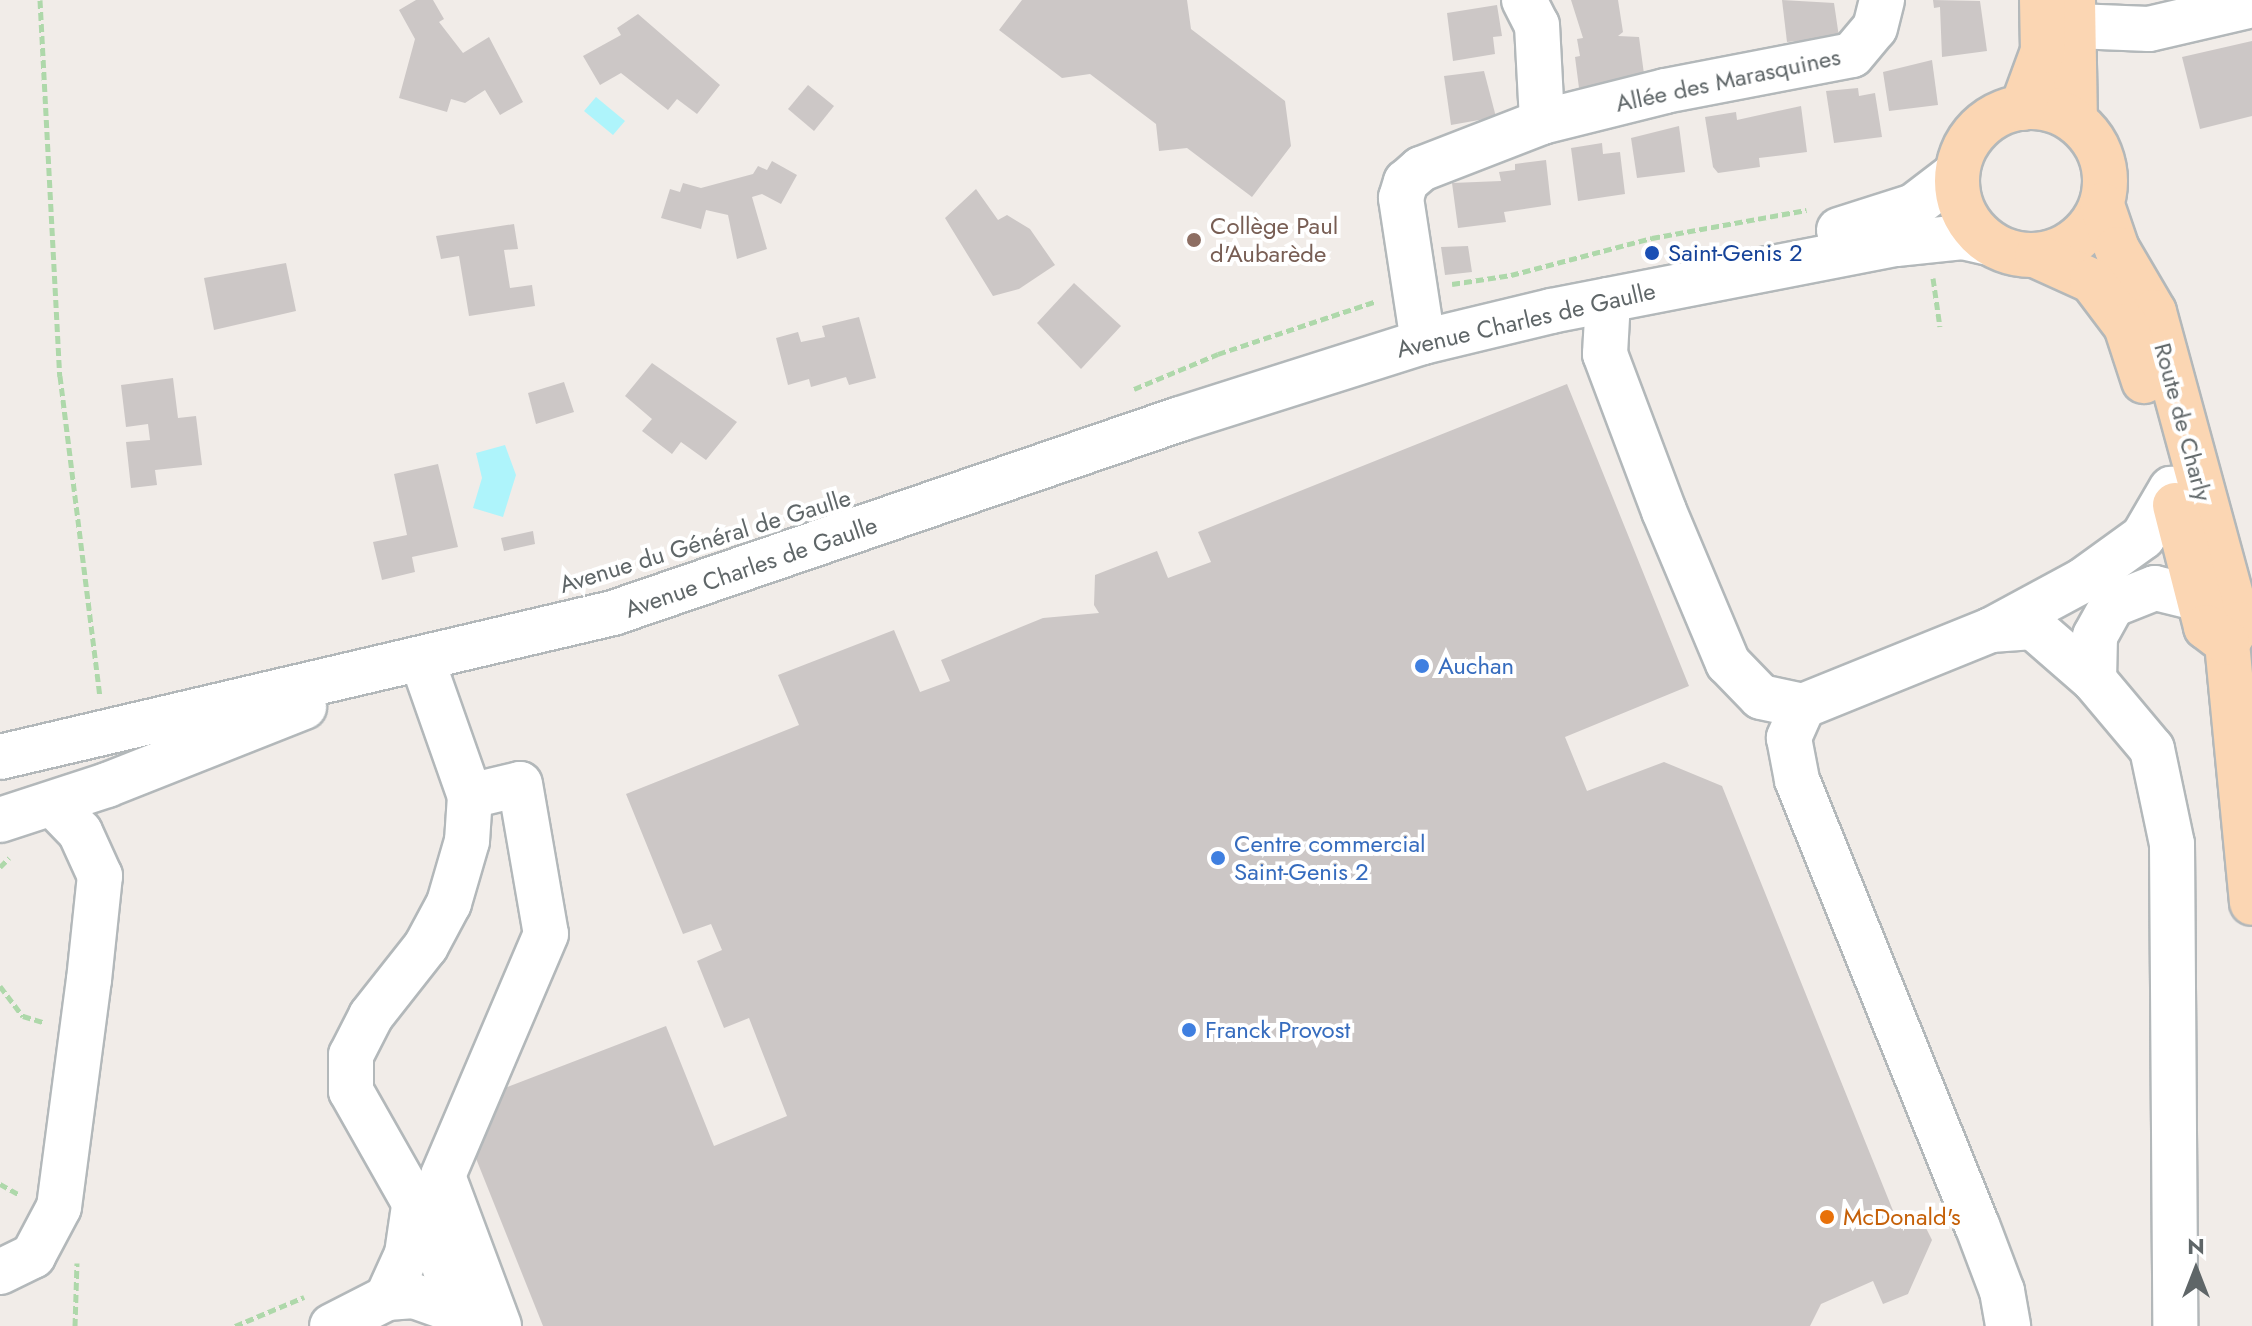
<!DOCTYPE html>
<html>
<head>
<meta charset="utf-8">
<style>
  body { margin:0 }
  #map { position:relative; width:2252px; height:1326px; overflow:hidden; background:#f1ece8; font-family:Jost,sans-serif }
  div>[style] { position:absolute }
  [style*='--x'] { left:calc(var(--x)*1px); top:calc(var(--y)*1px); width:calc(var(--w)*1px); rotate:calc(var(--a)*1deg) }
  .water>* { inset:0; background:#aef4fb }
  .building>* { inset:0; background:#ccc7c6 }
  .path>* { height:5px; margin-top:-2.5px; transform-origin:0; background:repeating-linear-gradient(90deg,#aed8aa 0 8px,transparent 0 12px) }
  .roads { filter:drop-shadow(2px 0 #b3b8ba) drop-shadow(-2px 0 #b3b8ba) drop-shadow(0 2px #b3b8ba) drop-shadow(0 -2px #b3b8ba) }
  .minor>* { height:44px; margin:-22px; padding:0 22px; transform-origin:22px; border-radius:22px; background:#fff }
  .major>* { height:44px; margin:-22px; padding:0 22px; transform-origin:22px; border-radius:22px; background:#fbd6b3 }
  .major>.ring { margin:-22px; padding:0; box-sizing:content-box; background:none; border:44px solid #fbd6b3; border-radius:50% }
  .dots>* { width:22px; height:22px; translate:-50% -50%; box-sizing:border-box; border:4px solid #fff; border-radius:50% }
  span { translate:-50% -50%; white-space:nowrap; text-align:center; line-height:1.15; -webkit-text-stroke:8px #fff; paint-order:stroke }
  .street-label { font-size:24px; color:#5f6668 }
  .education-label { font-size:24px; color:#785e54 }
  .left { translate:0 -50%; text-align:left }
  .transit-label { font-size:24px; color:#164399 }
  .shop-label { font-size:24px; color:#366cbe }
  .food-label { font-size:24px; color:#c56008 }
  .north { position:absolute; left:2156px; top:1230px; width:80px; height:80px; -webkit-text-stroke:6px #fff; paint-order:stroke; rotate:0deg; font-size:22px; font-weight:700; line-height:32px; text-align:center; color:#5f6668 }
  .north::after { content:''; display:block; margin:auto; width:28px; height:36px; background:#5f6668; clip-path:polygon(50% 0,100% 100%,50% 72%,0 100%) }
</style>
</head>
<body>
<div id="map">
  <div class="water">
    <div style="clip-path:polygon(596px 97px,625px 121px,613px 135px,584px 111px)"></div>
    <div style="clip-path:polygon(505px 445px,516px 475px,503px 517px,473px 508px,482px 478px,476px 453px)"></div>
  </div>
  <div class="building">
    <div style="clip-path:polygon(416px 0,433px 0,444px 19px,439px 22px,463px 53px,489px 37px,523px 102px,500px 115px,485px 90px,465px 103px,451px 99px,447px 112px,399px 98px,415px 39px,399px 10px)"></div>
    <div style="clip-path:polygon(1022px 0,1187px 0,1191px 29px,1285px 101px,1291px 146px,1252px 197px,1187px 148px,1159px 151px,1156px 124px,1090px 74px,1062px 78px,999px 30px)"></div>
    <div style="clip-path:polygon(1571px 0,1618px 0,1623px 32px,1618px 36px,1639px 37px,1644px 74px,1579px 88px,1575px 57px,1580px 56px,1577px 39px,1583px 38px)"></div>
    <div style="clip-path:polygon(1782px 0,1834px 3px,1839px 37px,1787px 42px)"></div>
    <div style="clip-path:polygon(1933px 0,1980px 1px,1987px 51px,1942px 57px,1940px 7px,1934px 8px)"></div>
    <div style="clip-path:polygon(1497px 5px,1502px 36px,1493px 37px,1495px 54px,1453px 61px,1447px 13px)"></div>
    <div style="clip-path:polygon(638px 14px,720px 85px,697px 114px,677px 99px,668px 110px,621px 73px,600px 85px,583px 56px,621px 35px,617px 28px)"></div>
    <div style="clip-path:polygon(2252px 41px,2252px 116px,2200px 129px,2182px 57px)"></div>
    <div style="clip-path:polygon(1932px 60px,1938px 105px,1889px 111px,1883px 72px)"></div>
    <div style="clip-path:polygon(1484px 71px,1496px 117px,1451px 125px,1444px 76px)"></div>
    <div style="clip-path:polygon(808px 85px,834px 106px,814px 131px,788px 109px)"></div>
    <div style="clip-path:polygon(1858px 88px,1859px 96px,1875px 93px,1882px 137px,1834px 143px,1826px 91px)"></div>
    <div style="clip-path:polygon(1801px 106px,1807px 152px,1759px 158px,1760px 167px,1718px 173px,1713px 167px,1705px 117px,1736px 112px,1737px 120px)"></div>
    <div style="clip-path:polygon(1679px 126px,1685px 172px,1637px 178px,1631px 138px)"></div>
    <div style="clip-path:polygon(1602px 143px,1603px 154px,1620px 152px,1625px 194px,1578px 201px,1571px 148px)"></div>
    <div style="clip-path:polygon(1546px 160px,1551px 205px,1504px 212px,1506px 222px,1458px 228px,1452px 183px,1501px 181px,1499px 172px,1515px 170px,1515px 164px)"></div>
    <div style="clip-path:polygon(772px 161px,797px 175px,781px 204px,762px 194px,752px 197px,767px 249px,737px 259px,728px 215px,706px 210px,701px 229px,661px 218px,670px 189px,680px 192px,683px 183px,701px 188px,753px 174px,758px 166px,767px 170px)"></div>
    <div style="clip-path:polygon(976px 189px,998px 220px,1007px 215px,1030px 229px,1055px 265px,1019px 289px,993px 296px,945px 218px)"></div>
    <div style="clip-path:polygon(514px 224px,518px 249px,504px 250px,510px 288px,532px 285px,535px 306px,469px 316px,459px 256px,441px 259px,436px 236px)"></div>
    <div style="clip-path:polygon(1468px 246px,1472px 272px,1445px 275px,1441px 247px)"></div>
    <div style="clip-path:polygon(286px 263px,296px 311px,214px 330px,204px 278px)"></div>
    <div style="clip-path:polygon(1074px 283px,1121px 326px,1081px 369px,1037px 323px)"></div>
    <div style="clip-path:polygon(859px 317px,876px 378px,849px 385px,846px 377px,811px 387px,809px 379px,788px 385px,776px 338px,798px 332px,801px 342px,825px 337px,822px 326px)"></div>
    <div style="clip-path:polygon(652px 363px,737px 422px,706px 460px,681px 442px,672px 454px,642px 431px,652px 419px,625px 396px)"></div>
    <div style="clip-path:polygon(173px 378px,178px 418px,196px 416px,202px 465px,155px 470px,157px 485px,131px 488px,126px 442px,150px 440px,148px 424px,126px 427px,121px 385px)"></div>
    <div style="clip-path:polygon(564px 382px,574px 412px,536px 424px,528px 393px)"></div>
    <div style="clip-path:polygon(1567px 384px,1689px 686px,1565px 737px,1587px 791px,1664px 762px,1722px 786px,1898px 1223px,1919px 1214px,1932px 1240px,1908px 1294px,1883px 1304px,1873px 1281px,1821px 1304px,1810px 1326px,543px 1326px,473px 1151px,497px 1091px,666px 1026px,714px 1146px,787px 1116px,749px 1018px,724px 1028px,697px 961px,722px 950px,711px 924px,683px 934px,626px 794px,799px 725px,778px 675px,894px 630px,920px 692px,950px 681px,941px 660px,1043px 618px,1099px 613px,1094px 605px,1095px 575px,1157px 551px,1168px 578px,1211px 562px,1198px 532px)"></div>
    <div style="clip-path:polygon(438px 464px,458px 547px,412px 557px,415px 572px,382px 580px,373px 542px,407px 535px,394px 474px)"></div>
    <div style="clip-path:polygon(533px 531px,535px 544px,504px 551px,501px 538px)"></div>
  </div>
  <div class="path">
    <div style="--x:40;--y:0;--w:377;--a:87"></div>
    <div style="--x:60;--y:376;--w:321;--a:82.9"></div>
    <div style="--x:1933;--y:278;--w:49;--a:81.9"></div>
    <div style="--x:1452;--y:284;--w:60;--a:-8.7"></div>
    <div style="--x:1511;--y:275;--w:146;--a:-14.7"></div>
    <div style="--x:1652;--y:238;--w:157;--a:-10.3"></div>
    <div style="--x:1134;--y:389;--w:91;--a:-22.6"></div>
    <div style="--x:1218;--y:354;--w:167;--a:-18.5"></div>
    <div style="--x:0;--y:867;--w:13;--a:-45"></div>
    <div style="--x:0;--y:986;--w:38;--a:53"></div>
    <div style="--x:23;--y:1016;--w:21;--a:17"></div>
    <div style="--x:0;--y:1184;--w:23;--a:29"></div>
    <div style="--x:75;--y:1326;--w:63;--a:-88.2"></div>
    <div style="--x:235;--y:1326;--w:75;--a:-22.8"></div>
  </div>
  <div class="roads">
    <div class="minor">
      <div style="--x:1524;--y:0;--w:28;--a:63"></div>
      <div style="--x:1537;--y:25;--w:97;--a:87"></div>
      <div style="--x:2075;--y:26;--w:74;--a:2.3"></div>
      <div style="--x:2149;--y:29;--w:106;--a:-13.1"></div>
      <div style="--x:1839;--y:230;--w:79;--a:-17.7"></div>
      <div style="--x:1914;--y:206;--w:54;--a:-37.5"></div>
      <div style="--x:1608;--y:300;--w:54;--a:93.2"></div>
      <div style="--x:1605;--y:354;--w:168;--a:69.4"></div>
      <div style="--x:1664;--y:511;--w:165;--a:67.2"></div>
      <div style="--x:1728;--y:663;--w:47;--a:45.9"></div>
      <div style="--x:1761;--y:697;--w:43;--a:12.1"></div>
      <div style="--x:1803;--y:706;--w:203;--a:-22"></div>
      <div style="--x:1991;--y:630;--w:103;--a:-28.3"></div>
      <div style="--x:2082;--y:581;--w:75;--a:-35.8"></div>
      <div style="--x:2143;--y:537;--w:56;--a:-59.7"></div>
      <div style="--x:1423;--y:342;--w:146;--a:-98.7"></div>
      <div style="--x:1401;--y:198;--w:17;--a:-73"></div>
      <div style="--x:1406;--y:182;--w:20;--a:-41"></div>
      <div style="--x:1421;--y:169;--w:130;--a:-21.2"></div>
      <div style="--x:1542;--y:122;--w:127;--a:-14.1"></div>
      <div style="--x:1665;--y:91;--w:190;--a:-10.9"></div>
      <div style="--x:1852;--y:55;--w:35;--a:-50"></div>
      <div style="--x:1875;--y:28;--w:29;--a:-76"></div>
      <div style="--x:1991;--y:630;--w:42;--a:-4.1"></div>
      <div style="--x:2033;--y:627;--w:81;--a:41"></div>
      <div style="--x:2094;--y:680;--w:90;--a:50"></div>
      <div style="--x:2152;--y:749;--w:97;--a:78.1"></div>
      <div style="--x:2172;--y:844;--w:482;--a:89.6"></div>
      <div style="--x:422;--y:660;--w:144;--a:70.6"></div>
      <div style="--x:470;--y:796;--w:45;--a:93.8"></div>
      <div style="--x:467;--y:841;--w:65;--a:106.2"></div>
      <div style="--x:449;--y:903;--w:49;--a:118.1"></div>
      <div style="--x:426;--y:946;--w:89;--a:128.2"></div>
      <div style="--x:371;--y:1016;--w:44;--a:117.1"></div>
      <div style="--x:351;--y:1055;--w:36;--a:90"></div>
      <div style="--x:351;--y:1091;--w:172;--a:60.5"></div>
      <div style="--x:436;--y:1241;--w:75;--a:72.1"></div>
      <div style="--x:2094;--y:680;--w:44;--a:-88.7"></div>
      <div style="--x:2095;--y:636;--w:35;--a:-61"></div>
      <div style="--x:2112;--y:605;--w:46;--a:-21.6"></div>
      <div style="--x:2155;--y:588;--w:46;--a:13.7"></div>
      <div style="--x:1803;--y:706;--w:35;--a:114"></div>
      <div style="--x:1789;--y:738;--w:43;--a:79.2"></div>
      <div style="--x:1797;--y:780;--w:480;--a:68"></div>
      <div style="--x:1977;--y:1225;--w:71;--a:69.3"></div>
      <div style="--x:2002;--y:1291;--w:36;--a:80"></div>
      <div style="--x:0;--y:757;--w:630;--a:-13.22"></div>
      <div style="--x:613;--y:613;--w:599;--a:-18.89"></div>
      <div style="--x:1180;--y:419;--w:255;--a:-17.6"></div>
      <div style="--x:1423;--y:342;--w:132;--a:-13.6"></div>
      <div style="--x:1551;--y:311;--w:351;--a:-11"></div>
      <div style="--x:1896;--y:244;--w:67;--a:-6"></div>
      <div style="--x:1963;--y:237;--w:27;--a:13"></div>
      <div style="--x:470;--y:796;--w:51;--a:-13.5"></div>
      <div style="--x:520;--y:784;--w:152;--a:80.2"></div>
      <div style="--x:546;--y:934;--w:263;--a:113.1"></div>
      <div style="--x:443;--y:1176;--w:160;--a:69.5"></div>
      <div style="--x:0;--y:820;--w:113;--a:-18.1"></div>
      <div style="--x:107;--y:785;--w:212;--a:-21.6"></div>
      <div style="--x:0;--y:1272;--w:37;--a:-26"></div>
      <div style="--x:33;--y:1256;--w:55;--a:-62"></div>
      <div style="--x:59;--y:1207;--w:229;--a:-82.5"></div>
      <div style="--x:89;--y:980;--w:105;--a:-84"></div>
      <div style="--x:100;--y:876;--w:48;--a:-114.4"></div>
      <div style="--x:80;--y:832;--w:39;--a:-134"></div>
      <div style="--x:387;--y:1298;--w:48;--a:-65.6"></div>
      <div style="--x:407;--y:1254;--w:56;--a:-81.7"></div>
      <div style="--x:332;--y:1326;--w:62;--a:-27"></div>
      <div style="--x:387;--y:1298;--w:27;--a:-4"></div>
      <div style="--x:414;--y:1296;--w:48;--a:19.6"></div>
      <div style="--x:459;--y:1312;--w:15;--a:67"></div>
    </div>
    <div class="major">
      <div style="--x:2073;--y:0;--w:121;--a:89.1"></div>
      <div class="ring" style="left:1957px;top:107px;width:104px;height:104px"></div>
      <div style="--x:2022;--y:108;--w:61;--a:-69.8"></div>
      <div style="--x:2043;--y:51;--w:51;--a:-91.1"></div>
      <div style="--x:2102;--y:205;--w:46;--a:71.2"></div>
      <div style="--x:2117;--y:249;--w:73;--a:59.6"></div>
      <div style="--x:2154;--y:312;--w:323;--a:74.8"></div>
      <div style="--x:2239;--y:624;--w:22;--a:122"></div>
      <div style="--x:2227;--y:643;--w:261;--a:84.5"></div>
      <div style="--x:2037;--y:256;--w:60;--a:24.4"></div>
      <div style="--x:2092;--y:281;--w:56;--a:52.9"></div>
      <div style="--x:2126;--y:326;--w:58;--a:71.9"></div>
      <div style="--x:2175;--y:505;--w:126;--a:75.7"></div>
      <div style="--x:2206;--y:627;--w:26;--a:37"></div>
    </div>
  </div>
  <div class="dots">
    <div style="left:1194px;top:240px;background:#8d6e63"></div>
    <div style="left:1652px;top:253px;background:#1a4fb4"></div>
    <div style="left:1422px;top:666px;background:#3f7fe0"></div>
    <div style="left:1218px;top:858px;background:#3f7fe0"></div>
    <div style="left:1189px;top:1030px;background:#3f7fe0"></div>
    <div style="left:1827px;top:1217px;background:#e8710a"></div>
  </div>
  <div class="street-label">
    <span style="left:1728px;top:80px;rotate:-12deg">Allée des Marasquines</span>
    <span style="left:1526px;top:320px;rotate:-13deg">Avenue Charles de Gaulle</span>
    <span style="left:2183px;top:422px;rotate:75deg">Route de Charly</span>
    <span style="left:705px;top:541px;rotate:-17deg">Avenue du Général de Gaulle</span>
    <span style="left:751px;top:567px;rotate:-19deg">Avenue Charles de Gaulle</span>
  </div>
  <div class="education-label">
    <span class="left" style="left:1210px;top:240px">Collège Paul<br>d'Aubarède</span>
  </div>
  <div class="transit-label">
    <span class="left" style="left:1668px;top:253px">Saint-Genis 2</span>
  </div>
  <div class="shop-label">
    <span class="left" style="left:1438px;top:666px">Auchan</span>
    <span class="left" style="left:1234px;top:858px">Centre commercial<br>Saint-Genis 2</span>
    <span class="left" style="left:1205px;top:1030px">Franck Provost</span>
  </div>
  <div class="food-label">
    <span class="left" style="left:1843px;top:1217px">McDonald's</span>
  </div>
  <div class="north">N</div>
</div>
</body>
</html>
